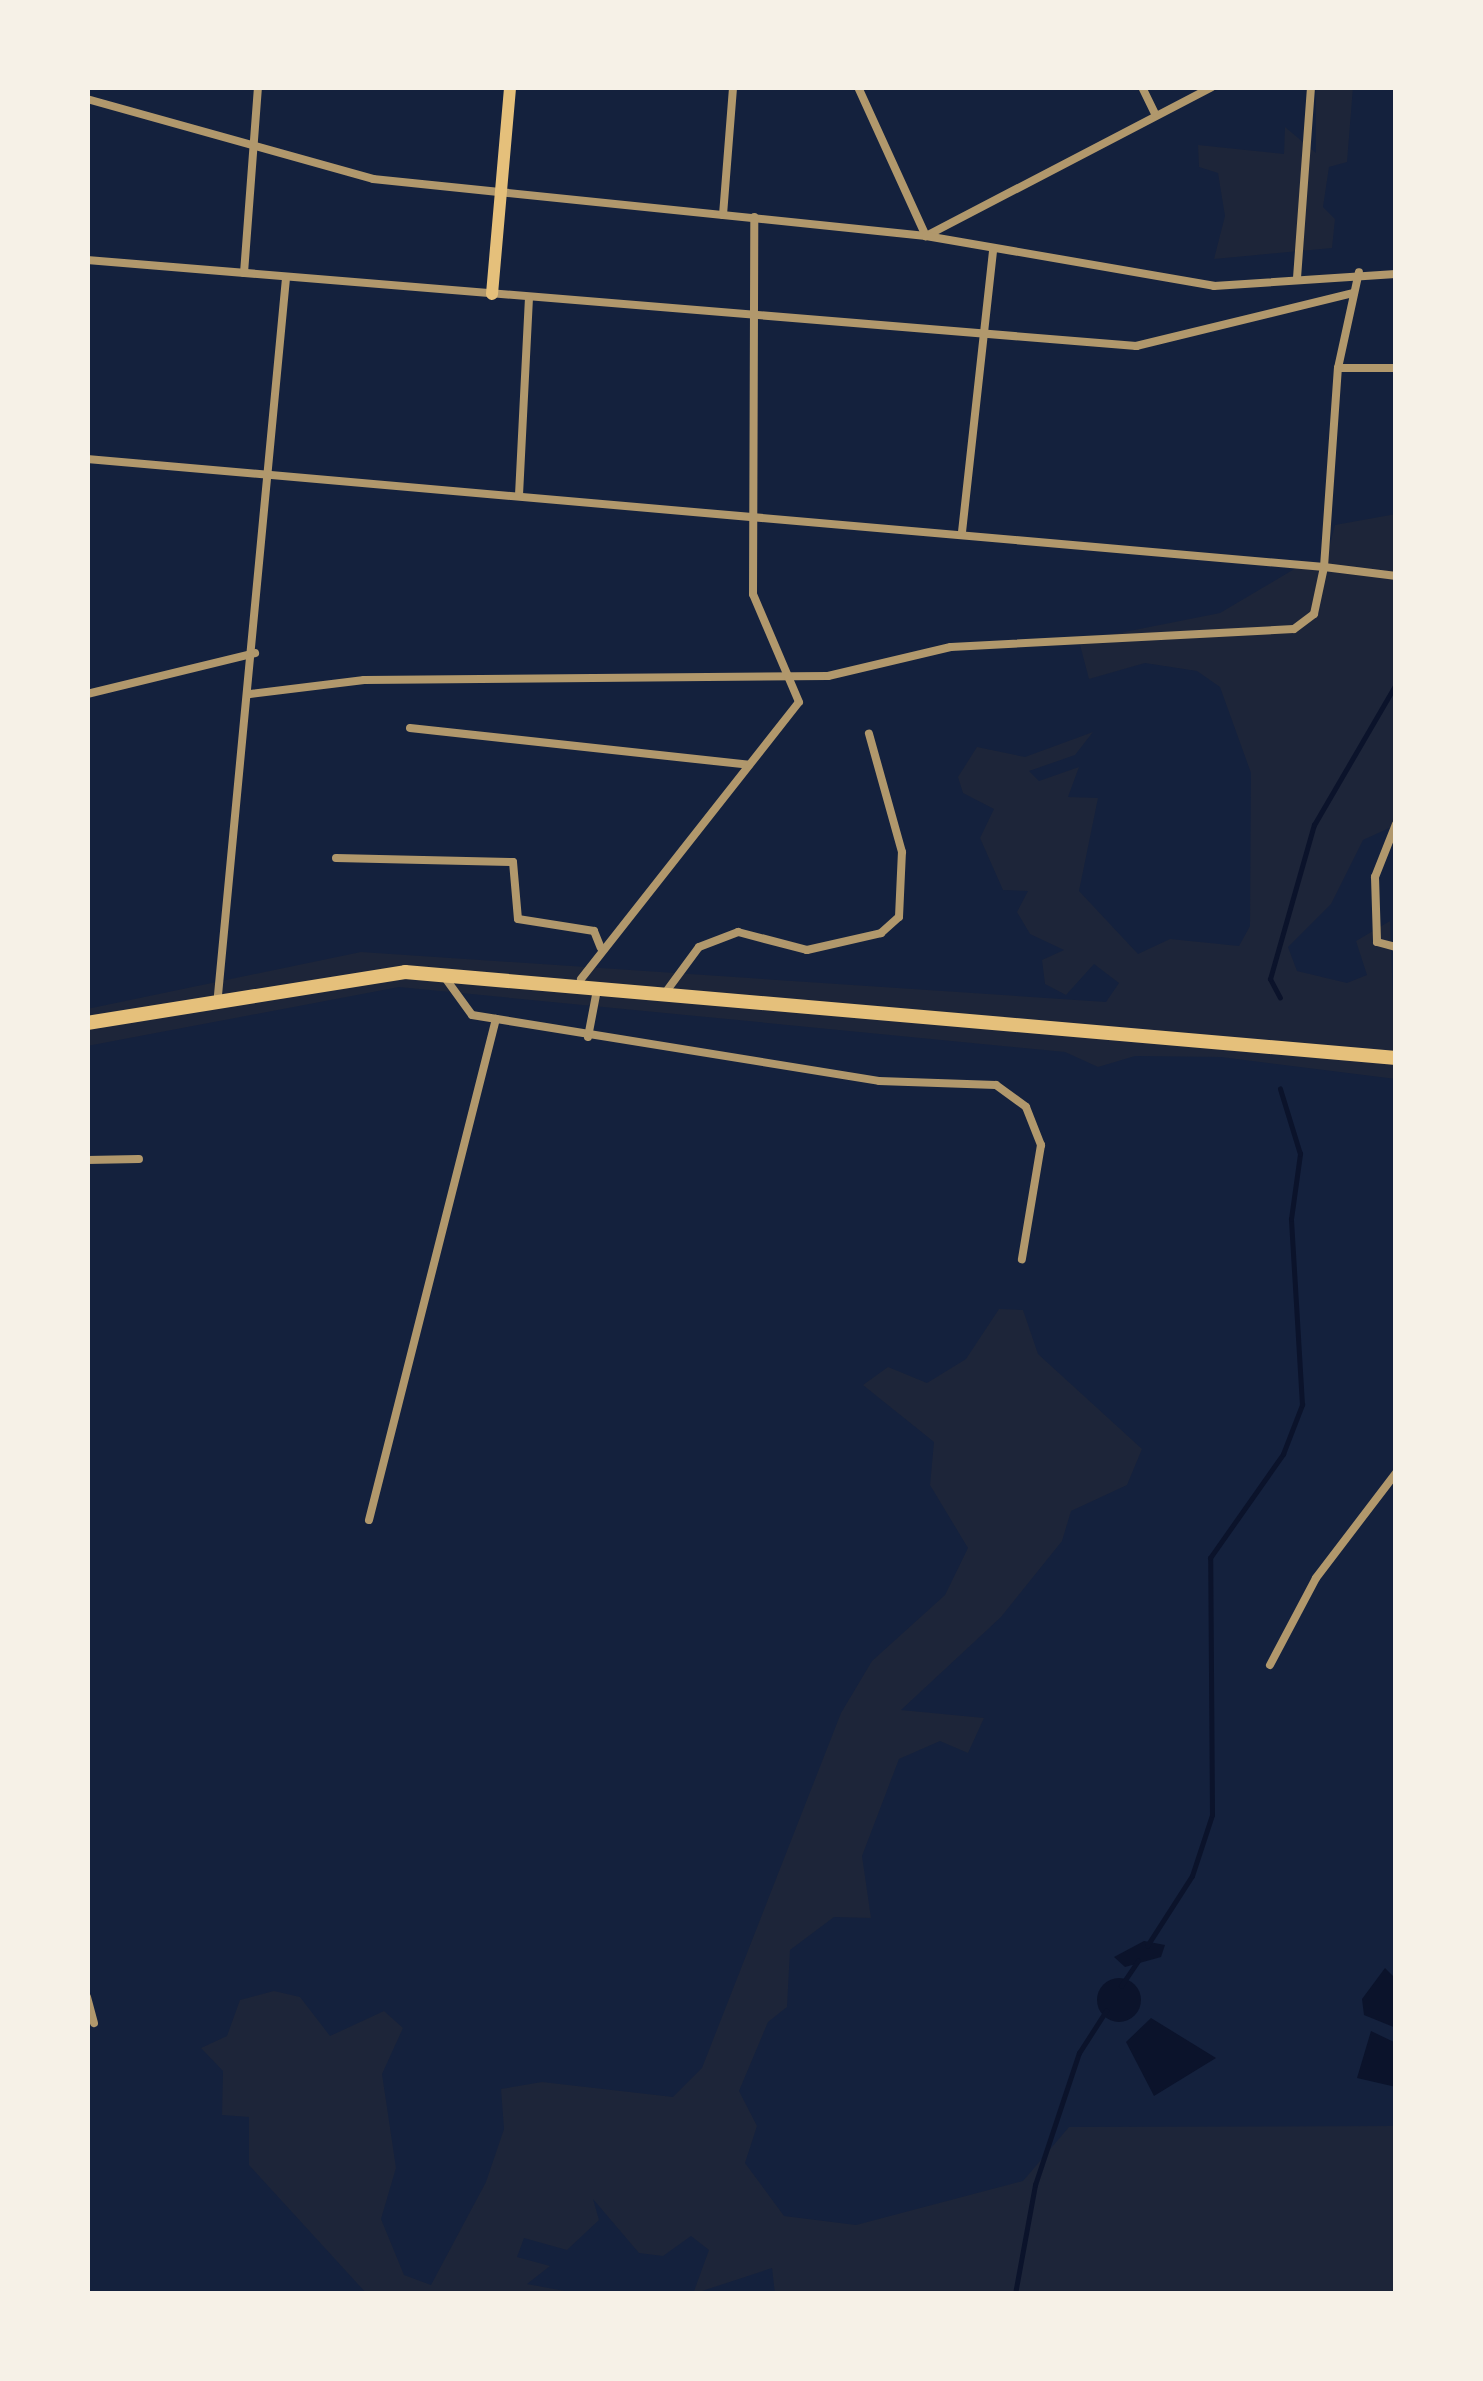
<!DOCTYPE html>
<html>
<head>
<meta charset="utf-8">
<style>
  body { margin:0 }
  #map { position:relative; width:1483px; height:2381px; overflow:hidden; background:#14213d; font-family:"Titillium Web",sans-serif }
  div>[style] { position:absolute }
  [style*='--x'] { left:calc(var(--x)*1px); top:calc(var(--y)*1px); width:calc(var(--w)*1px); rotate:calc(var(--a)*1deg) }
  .green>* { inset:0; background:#1d2539 }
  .water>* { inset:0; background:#0b132b }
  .round { border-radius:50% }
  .stream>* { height:4.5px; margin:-2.25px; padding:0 2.25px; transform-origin:2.25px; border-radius:2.25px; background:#0b132b }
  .minor>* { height:8px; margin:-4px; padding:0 4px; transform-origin:4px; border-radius:4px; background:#b1986c }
  .secondary>* { height:12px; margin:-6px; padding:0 6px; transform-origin:6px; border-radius:6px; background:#e5c07b }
  .trunk>* { height:14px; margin:-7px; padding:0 7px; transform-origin:7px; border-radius:7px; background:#e5c07b }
  span { translate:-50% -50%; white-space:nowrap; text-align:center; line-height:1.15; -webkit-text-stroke:9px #f6f1e7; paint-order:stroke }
  .frame { position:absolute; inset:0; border:90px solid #f6f1e7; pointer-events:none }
</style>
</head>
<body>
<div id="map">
  <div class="green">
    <div style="clip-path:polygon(1316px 87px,1353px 87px,1347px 162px,1329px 167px,1323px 207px,1335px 219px,1332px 248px,1214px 259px,1225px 216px,1218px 173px,1199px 167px,1198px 145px,1284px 154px,1285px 127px,1316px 153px)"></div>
    <div style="clip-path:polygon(1396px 514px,1396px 825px,1363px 840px,1331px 904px,1288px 947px,1297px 971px,1347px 983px,1367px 975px,1356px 941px,1390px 921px,1396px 1079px,1221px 1057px,1135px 1056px,1098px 1067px,1065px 1052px,399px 987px,87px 1046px,87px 1009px,361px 952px,1106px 1002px,1119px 983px,1094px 964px,1066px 995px,1045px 984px,1042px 960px,1064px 950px,1030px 934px,1017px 912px,1028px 891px,1003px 890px,980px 838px,994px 809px,963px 793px,958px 777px,977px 747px,1025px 757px,1093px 732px,1075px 755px,1029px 771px,1039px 781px,1079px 767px,1068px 797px,1098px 798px,1079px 891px,1138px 954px,1170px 939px,1239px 946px,1250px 926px,1251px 773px,1220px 687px,1197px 671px,1145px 663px,1089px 679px,1079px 641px,1220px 613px,1296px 568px,1324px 567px,1335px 525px)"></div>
    <div style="clip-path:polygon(999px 1309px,1023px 1310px,1038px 1354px,1142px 1449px,1127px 1485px,1071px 1511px,1062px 1541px,1001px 1617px,901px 1710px,984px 1718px,968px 1753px,940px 1741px,899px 1759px,862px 1856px,871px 1918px,834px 1917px,790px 1950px,787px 2007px,768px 2022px,739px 2091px,757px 2126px,745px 2163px,784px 2216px,856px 2225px,1023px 2181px,1069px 2127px,1396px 2126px,1396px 2294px,775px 2294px,772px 2268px,693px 2294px,709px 2250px,691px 2236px,663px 2256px,639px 2253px,593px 2199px,599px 2220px,567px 2250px,524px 2238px,517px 2257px,550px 2266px,527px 2284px,581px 2294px,367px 2294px,249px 2165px,249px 2117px,222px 2115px,223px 2071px,201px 2048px,227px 2036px,240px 2000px,274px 1991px,300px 1997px,330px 2036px,384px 2011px,403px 2028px,382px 2074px,396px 2168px,381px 2219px,404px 2275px,431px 2285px,486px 2182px,504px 2129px,501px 2089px,542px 2082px,673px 2097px,702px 2068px,841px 1713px,872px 1661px,945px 1595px,968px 1548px,930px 1485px,934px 1442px,863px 1385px,888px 1367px,927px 1383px,966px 1359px)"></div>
  </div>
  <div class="water">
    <div style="clip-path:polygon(1144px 1941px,1165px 1945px,1161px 1957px,1125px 1967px,1114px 1957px)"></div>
    <div style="clip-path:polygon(1385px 1968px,1396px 1979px,1396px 2028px,1364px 2015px,1362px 1999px)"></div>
    <div class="round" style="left:1097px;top:1978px;width:44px;height:44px"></div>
    <div style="clip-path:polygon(1151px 2018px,1216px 2058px,1154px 2096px,1126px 2042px)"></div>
    <div style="clip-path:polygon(1371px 2031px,1396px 2043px,1396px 2087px,1357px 2078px)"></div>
  </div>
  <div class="stream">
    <div style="--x:1280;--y:998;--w:21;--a:-118"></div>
    <div style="--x:1270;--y:979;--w:160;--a:-74.1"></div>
    <div style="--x:1314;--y:825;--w:163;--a:-59.8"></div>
    <div style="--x:1147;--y:1946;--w:83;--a:-57.3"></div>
    <div style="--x:1192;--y:1876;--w:64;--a:-71.8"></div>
    <div style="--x:1212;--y:1815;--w:257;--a:-90.4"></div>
    <div style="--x:1210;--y:1558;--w:127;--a:-54.9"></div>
    <div style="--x:1283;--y:1454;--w:53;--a:-68.8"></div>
    <div style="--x:1302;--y:1405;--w:186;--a:-93.4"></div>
    <div style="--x:1291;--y:1219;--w:66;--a:-82.1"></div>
    <div style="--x:1300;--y:1154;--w:68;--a:-107.1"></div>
    <div style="--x:1121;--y:1986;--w:30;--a:-56"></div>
    <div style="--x:1015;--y:2294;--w:111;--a:-79.6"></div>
    <div style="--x:1035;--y:2185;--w:139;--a:-71.6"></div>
    <div style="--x:1079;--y:2053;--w:50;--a:-57.3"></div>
  </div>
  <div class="minor">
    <div style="--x:858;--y:87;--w:164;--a:65.5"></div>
    <div style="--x:926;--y:236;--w:322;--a:-27.5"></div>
    <div style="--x:1142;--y:87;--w:30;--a:64"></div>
    <div style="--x:87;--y:99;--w:297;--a:15.6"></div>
    <div style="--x:373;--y:179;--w:556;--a:5.88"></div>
    <div style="--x:926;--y:236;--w:292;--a:9.8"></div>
    <div style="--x:1214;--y:286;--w:182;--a:-3.8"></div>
    <div style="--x:723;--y:215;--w:128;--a:-85.5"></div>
    <div style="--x:87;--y:260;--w:1053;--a:4.69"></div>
    <div style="--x:1136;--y:346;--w:224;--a:-13.7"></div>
    <div style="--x:244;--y:273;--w:187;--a:-85.7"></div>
    <div style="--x:1297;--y:278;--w:192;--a:-85.8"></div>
    <div style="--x:1338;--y:368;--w:58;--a:0"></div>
    <div style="--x:87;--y:459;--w:1242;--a:4.99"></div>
    <div style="--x:1324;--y:567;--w:199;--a:-86"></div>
    <div style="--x:1338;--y:368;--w:98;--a:-77.7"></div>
    <div style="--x:519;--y:495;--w:198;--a:-87.1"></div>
    <div style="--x:962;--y:532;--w:284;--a:-83.7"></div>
    <div style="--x:87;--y:694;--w:173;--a:-13.7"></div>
    <div style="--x:250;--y:694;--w:115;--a:-7"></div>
    <div style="--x:364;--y:680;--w:464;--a:-0.5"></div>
    <div style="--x:828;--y:676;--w:126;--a:-13.3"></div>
    <div style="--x:951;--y:647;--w:343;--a:-3"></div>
    <div style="--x:1294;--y:629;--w:25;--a:-37"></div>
    <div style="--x:1314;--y:614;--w:48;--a:-78"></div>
    <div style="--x:1324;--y:567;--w:73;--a:7.1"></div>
    <div style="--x:410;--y:728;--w:341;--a:6.2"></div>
    <div style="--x:1396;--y:824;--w:57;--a:111.6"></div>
    <div style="--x:1375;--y:877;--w:65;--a:88.2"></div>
    <div style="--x:1377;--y:942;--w:20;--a:15"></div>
    <div style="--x:336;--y:858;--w:177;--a:1.3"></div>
    <div style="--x:513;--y:862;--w:57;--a:85"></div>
    <div style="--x:518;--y:919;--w:77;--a:9"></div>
    <div style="--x:594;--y:931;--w:18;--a:68"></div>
    <div style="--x:443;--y:975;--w:49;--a:54.1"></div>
    <div style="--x:472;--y:1015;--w:412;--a:9.2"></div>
    <div style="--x:879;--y:1081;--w:117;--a:2"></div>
    <div style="--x:996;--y:1085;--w:37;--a:36"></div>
    <div style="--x:1026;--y:1107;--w:41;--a:68.5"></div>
    <div style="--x:1041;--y:1145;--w:116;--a:99.5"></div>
    <div style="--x:581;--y:979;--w:352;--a:-51.8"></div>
    <div style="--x:799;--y:702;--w:117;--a:-113.1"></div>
    <div style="--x:753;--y:594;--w:377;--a:-89.8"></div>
    <div style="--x:668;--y:989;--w:52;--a:-53.6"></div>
    <div style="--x:699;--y:947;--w:42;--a:-21"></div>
    <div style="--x:738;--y:932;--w:71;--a:14.6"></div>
    <div style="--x:807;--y:950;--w:76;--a:-12.9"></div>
    <div style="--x:881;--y:933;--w:24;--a:-42"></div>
    <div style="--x:899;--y:917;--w:65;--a:-87.4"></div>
    <div style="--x:902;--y:852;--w:123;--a:-105.6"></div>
    <div style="--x:218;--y:995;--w:720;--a:-84.58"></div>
    <div style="--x:588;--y:1037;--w:48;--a:-79.2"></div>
    <div style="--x:87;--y:1160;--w:52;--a:-1.1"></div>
    <div style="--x:369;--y:1520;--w:517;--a:-75.78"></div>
    <div style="--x:1270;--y:1665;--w:98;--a:-62.1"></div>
    <div style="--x:1316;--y:1578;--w:132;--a:-52.7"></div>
    <div style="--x:87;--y:1997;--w:27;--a:75"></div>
  </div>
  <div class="secondary">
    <div style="--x:492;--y:294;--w:208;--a:-85"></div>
  </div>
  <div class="trunk">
    <div style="--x:87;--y:1023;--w:322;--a:-9.1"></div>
    <div style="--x:405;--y:972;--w:995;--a:4.96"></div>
  </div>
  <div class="frame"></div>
</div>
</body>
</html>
